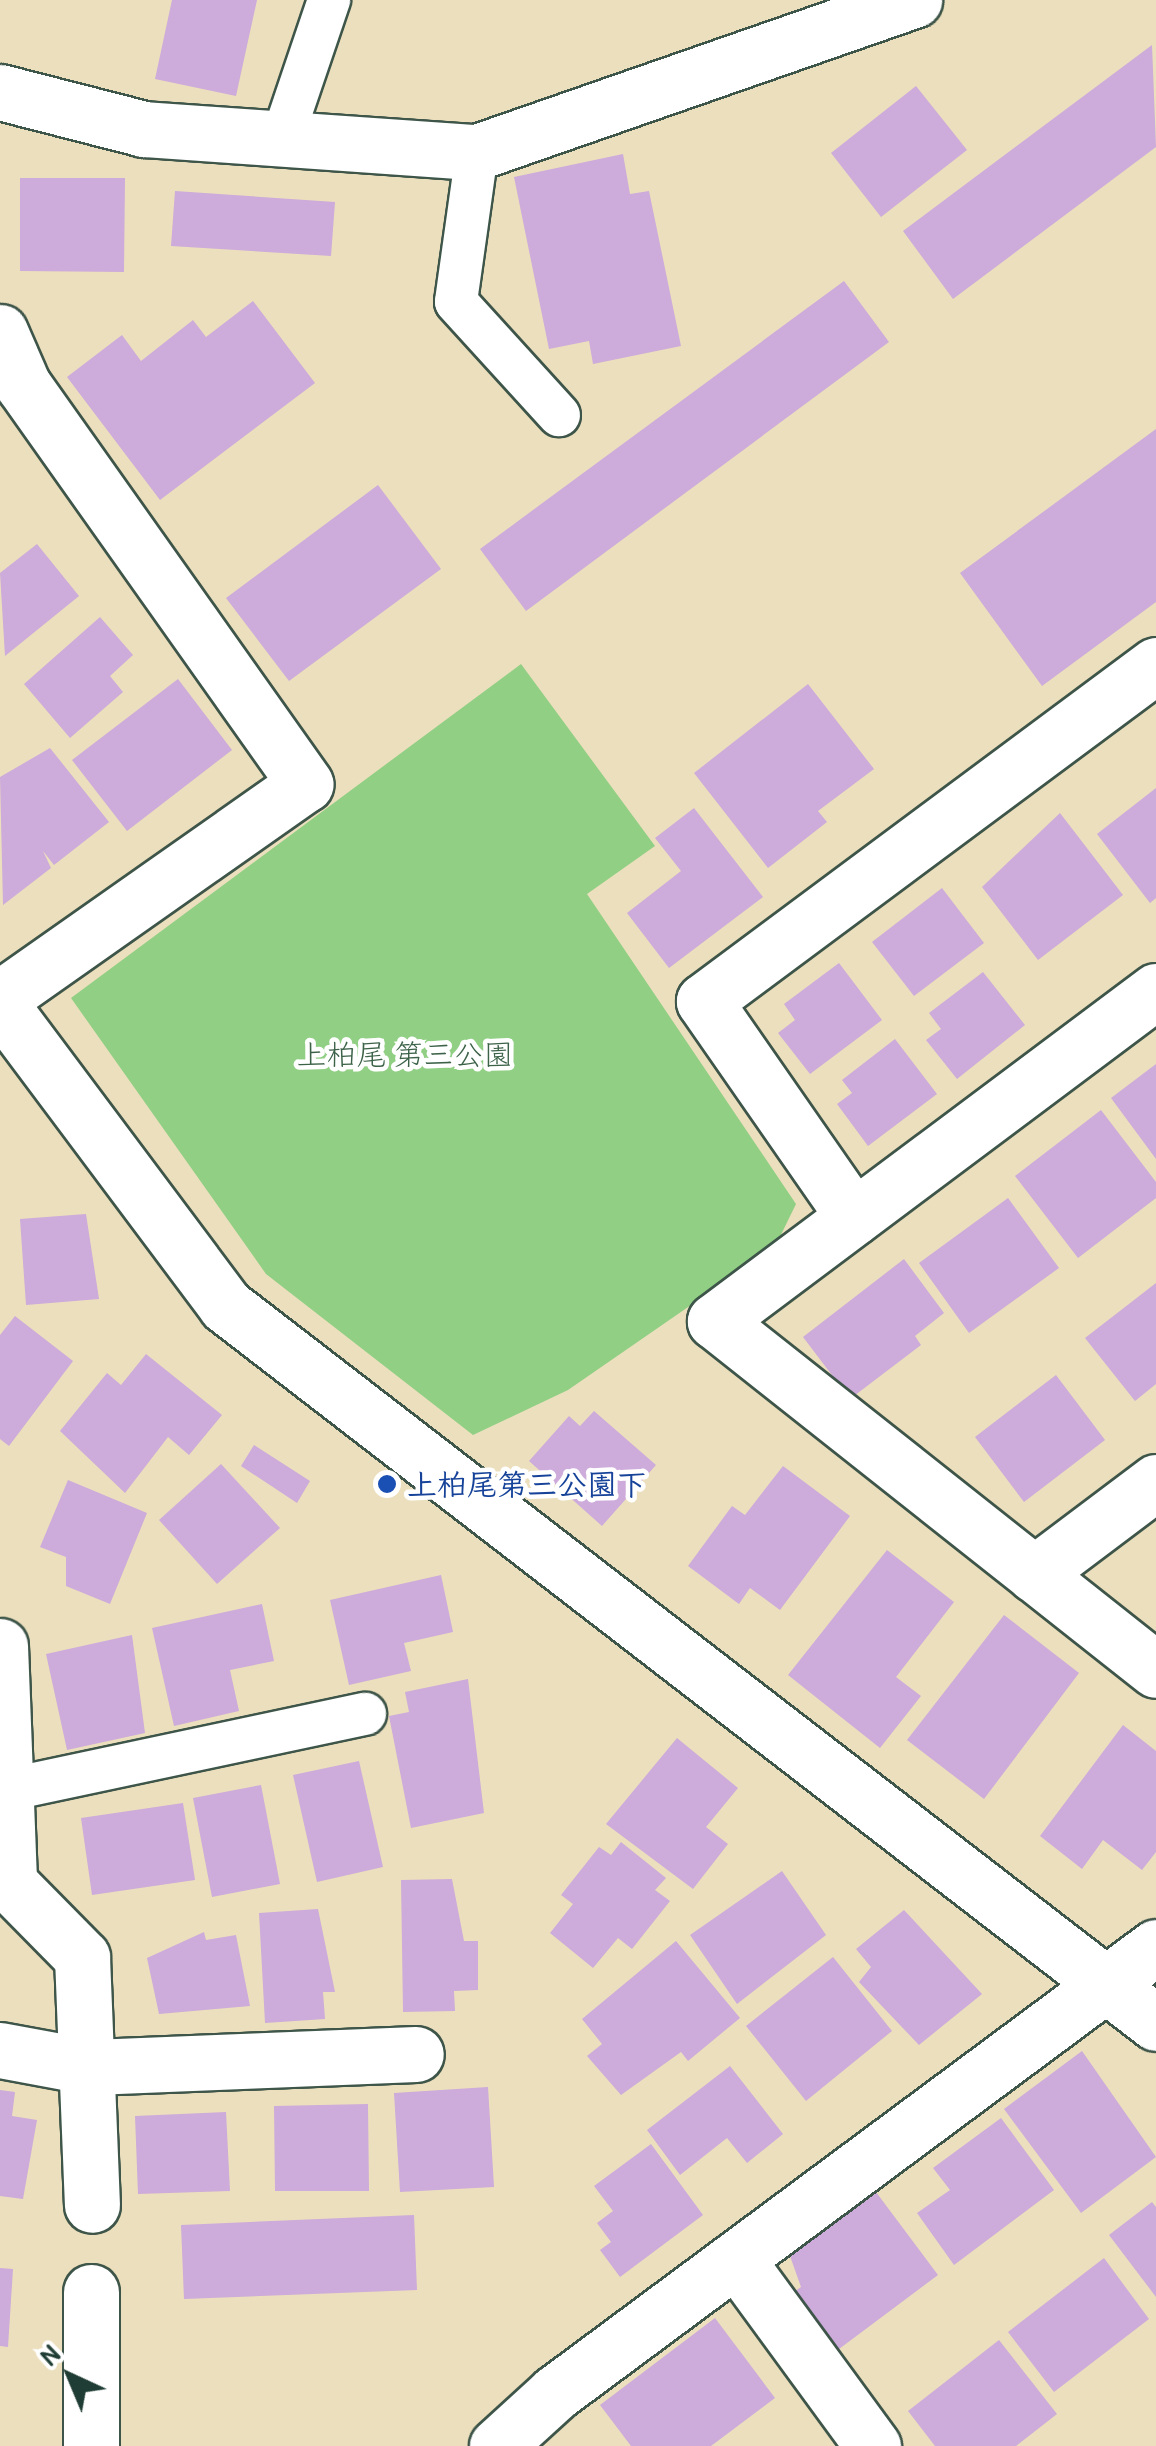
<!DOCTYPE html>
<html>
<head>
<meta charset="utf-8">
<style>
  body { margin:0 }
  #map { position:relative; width:1156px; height:2446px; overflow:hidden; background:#ecdfbd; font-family:"Patrick Hand","Klee One",sans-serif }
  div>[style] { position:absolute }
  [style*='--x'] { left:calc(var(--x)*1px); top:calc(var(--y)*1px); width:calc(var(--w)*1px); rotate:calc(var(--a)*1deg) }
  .green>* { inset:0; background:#91cf85 }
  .building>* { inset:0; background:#cdabda }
  .roads { filter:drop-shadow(2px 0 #3e5549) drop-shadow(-2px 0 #3e5549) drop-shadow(0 2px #3e5549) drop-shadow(0 -2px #3e5549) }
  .lane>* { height:42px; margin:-21px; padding:0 21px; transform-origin:21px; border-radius:21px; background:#fff }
  .street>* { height:55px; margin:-27.5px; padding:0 27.5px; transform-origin:27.5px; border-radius:27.5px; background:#fff }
  .secondary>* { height:55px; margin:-27.5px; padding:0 27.5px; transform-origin:27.5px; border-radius:27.5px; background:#fff }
  .dots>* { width:28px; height:28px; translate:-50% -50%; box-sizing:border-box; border:5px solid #fff; border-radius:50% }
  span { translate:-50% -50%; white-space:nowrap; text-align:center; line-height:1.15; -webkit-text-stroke:9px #fff; paint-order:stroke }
  .park-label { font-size:30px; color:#3c6248 }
  .transit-label { font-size:30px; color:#164399; font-weight:700 }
  .left { translate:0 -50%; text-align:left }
  .north { position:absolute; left:20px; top:2326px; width:100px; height:100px; -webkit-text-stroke:8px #fff; paint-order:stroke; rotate:316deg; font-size:28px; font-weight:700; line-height:40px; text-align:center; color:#1f3d34 }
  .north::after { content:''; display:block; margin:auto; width:35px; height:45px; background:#1f3d34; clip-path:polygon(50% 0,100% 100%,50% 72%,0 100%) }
</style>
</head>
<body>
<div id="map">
  <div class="green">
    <div style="clip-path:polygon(521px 664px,655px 846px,587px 894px,796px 1204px,775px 1247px,568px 1390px,473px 1435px,266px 1274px,71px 998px)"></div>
  </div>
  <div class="building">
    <div style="clip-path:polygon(172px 0,257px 0,236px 96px,155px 79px)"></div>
    <div style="clip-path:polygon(1152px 45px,1156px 147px,953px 299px,903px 231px)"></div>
    <div style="clip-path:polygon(916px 86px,967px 150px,881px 217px,831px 153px)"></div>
    <div style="clip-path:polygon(623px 154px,630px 194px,649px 191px,681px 346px,593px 364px,589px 341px,549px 349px,514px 177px)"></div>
    <div style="clip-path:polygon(20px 178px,125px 178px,124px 272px,20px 271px)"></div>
    <div style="clip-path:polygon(175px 191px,335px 202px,331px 256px,171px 246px)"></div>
    <div style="clip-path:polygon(844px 281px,889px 342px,526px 611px,480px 549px)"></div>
    <div style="clip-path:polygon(253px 301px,315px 383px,160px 500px,67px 377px,122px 335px,141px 361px,193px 320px,206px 337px)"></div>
    <div style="clip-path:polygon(1156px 429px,1156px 602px,1042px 686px,960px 573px)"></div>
    <div style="clip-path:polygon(378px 485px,441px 569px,289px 681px,226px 598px)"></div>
    <div style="clip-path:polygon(37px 544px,79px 596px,5px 656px,0 573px)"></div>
    <div style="clip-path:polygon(100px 617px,133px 655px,110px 676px,123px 692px,70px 738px,24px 684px)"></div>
    <div style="clip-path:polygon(178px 679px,232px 750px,127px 831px,72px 760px)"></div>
    <div style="clip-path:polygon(808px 684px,874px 769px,818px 811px,827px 822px,768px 868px,694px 773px)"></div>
    <div style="clip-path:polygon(50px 748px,109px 822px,54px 865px,43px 851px,51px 868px,3px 905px,0 777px)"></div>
    <div style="clip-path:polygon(1156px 788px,1156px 898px,1150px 903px,1097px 834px)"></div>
    <div style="clip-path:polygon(694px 808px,763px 897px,669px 968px,627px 913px,681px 871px,655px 838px)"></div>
    <div style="clip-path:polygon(1060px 813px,1123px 895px,1038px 960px,982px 887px)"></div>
    <div style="clip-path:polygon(942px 888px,984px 943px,914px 996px,872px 942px)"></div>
    <div style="clip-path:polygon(839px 963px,882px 1020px,810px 1074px,778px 1033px,795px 1020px,784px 1004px)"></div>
    <div style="clip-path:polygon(983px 972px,1025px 1025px,957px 1079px,926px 1040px,941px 1029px,929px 1013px)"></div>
    <div style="clip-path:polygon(895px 1039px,937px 1094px,868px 1146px,837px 1104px,852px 1093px,842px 1080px)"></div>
    <div style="clip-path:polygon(1156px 1064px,1156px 1159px,1111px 1098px)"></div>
    <div style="clip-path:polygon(1101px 1110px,1156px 1182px,1156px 1198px,1078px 1258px,1015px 1176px)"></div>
    <div style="clip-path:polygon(1008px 1198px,1059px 1268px,969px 1333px,919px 1263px)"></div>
    <div style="clip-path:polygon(86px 1214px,99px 1299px,26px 1305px,20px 1219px)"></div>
    <div style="clip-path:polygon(904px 1259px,944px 1313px,915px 1336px,921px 1345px,850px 1399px,803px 1337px)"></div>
    <div style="clip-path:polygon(1156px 1283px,1156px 1384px,1135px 1401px,1085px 1338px)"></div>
    <div style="clip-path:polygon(15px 1316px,73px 1361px,9px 1446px,0 1439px,0 1335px)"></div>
    <div style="clip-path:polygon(146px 1354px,222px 1415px,189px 1455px,168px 1437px,125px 1493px,60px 1431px,107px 1373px,121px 1385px)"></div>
    <div style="clip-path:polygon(1056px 1375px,1105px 1440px,1024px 1502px,975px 1437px)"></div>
    <div style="clip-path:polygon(594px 1411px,656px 1465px,602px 1526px,529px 1461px,569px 1416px,580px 1426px)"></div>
    <div style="clip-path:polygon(254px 1445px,310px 1481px,297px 1503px,241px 1466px)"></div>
    <div style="clip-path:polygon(221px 1464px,280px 1528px,217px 1584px,159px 1520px)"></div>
    <div style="clip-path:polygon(783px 1466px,850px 1516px,780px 1610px,750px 1588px,739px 1604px,688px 1566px,732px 1506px,745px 1515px)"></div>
    <div style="clip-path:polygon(68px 1480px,147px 1513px,110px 1604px,66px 1586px,66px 1557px,40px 1547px)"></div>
    <div style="clip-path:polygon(887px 1550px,954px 1602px,896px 1677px,921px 1696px,880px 1748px,788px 1675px)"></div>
    <div style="clip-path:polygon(441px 1575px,453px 1632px,404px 1643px,411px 1671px,349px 1685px,330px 1600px)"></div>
    <div style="clip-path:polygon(262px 1604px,274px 1661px,230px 1670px,239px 1711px,174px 1726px,152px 1628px)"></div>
    <div style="clip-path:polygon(1004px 1615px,1079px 1673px,984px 1799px,907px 1740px)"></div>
    <div style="clip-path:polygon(132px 1635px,145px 1733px,67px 1750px,46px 1654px)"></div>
    <div style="clip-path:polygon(468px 1679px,484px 1813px,411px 1828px,389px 1716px,409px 1712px,405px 1692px)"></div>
    <div style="clip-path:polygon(1123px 1725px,1156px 1751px,1156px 1852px,1142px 1870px,1103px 1840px,1082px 1869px,1040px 1836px)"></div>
    <div style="clip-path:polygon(677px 1738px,738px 1788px,706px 1827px,728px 1844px,693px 1889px,606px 1824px)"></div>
    <div style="clip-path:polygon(359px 1761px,383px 1867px,317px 1882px,293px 1775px)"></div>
    <div style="clip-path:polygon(261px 1785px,280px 1884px,212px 1897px,193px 1798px)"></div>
    <div style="clip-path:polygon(183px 1803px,195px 1880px,92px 1895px,81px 1818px)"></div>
    <div style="clip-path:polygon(621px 1842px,666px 1878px,655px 1890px,670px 1901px,632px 1949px,618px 1938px,593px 1968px,550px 1933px,573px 1904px,561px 1895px,599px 1847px,611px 1855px)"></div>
    <div style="clip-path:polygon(782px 1871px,826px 1935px,737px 2004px,690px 1935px)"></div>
    <div style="clip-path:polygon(452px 1879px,464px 1941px,478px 1941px,478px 1990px,454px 1991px,455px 2011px,403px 2012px,401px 1880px)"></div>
    <div style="clip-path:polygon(318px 1909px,335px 1992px,323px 1992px,325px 2019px,265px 2023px,259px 1913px)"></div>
    <div style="clip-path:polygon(904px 1910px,982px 1994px,919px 2045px,859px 1982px,871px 1967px,856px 1949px)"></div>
    <div style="clip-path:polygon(204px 1932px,206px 1940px,236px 1935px,250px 2006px,159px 2014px,147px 1958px)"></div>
    <div style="clip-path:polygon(676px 1941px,740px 2018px,688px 2061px,681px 2052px,621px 2095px,587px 2056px,602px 2044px,582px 2019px)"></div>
    <div style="clip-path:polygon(833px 1957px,892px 2031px,806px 2101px,746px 2026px)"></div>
    <div style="clip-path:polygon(1082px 2051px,1156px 2157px,1081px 2213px,1004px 2109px)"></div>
    <div style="clip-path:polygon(730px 2066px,783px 2134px,747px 2163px,727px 2138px,680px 2175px,647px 2130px)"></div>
    <div style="clip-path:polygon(488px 2087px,494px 2187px,400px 2192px,394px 2093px)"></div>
    <div style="clip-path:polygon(0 2090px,15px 2092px,12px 2116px,37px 2120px,23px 2199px,0 2196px)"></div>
    <div style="clip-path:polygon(368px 2104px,369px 2191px,275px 2191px,274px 2106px)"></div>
    <div style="clip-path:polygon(226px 2112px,230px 2191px,138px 2194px,135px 2116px)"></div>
    <div style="clip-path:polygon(1001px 2118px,1054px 2190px,954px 2265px,917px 2213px,950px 2190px,933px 2168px)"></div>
    <div style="clip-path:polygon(651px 2144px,703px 2215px,620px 2277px,600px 2250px,611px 2242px,597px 2223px,613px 2211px,594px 2186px)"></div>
    <div style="clip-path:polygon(876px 2192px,938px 2275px,835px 2352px,791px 2294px,801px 2287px,790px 2256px)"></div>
    <div style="clip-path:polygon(1152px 2202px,1156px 2207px,1156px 2297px,1109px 2235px)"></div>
    <div style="clip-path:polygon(414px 2215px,417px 2290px,184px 2299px,181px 2225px)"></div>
    <div style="clip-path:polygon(1104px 2258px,1149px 2319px,1054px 2392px,1008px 2332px)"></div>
    <div style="clip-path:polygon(0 2268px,13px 2269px,8px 2347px,0 2346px)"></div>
    <div style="clip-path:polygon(715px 2318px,775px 2398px,711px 2446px,631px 2446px,600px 2405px)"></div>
    <div style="clip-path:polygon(999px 2340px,1057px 2414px,1016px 2446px,935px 2446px,908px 2411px)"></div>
  </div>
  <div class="roads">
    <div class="lane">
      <div style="--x:282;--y:139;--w:147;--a:-71.3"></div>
      <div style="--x:477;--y:152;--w:151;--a:98"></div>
      <div style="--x:456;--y:302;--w:153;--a:47.7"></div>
      <div style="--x:11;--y:1789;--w:362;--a:-12"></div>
    </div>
    <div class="street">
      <div style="--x:0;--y:92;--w:149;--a:14.4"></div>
      <div style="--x:144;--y:129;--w:334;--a:4"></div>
      <div style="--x:477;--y:152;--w:463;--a:-19.2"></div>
      <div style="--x:0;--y:332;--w:58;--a:66.5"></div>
      <div style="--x:23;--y:385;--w:489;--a:54.7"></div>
      <div style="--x:305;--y:784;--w:373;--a:144.9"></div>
      <div style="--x:1156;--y:991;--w:551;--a:143.19"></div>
      <div style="--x:715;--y:1321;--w:562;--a:38.36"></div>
      <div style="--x:854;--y:1217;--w:263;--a:-124.8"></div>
      <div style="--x:704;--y:1001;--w:563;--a:-36.63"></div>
      <div style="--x:1034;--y:1574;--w:153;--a:-37"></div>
      <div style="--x:0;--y:1646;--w:237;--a:87.8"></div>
      <div style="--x:9;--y:1883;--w:104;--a:45.4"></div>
      <div style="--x:82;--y:1957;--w:248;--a:87.7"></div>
      <div style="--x:0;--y:2050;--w:94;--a:10.5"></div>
      <div style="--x:92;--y:2067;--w:324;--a:-2.3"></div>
      <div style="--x:736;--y:2259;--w:232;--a:53.8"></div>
      <div style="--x:91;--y:2292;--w:154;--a:90"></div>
      <div style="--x:497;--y:2446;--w:79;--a:-42.4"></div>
      <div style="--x:555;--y:2393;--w:748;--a:-36.58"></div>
    </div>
    <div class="secondary">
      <div style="--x:0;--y:1004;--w:377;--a:53.2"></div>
      <div style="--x:226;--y:1306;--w:1174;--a:37.63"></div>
    </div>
  </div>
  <div class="dots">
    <div style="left:387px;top:1484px;background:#1a4fb4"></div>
  </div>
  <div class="park-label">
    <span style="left:405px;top:1054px">上柏尾 第三公園</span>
  </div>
  <div class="transit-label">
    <span class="left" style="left:407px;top:1484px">上柏尾第三公園下</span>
  </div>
  <div class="north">N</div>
</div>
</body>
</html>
